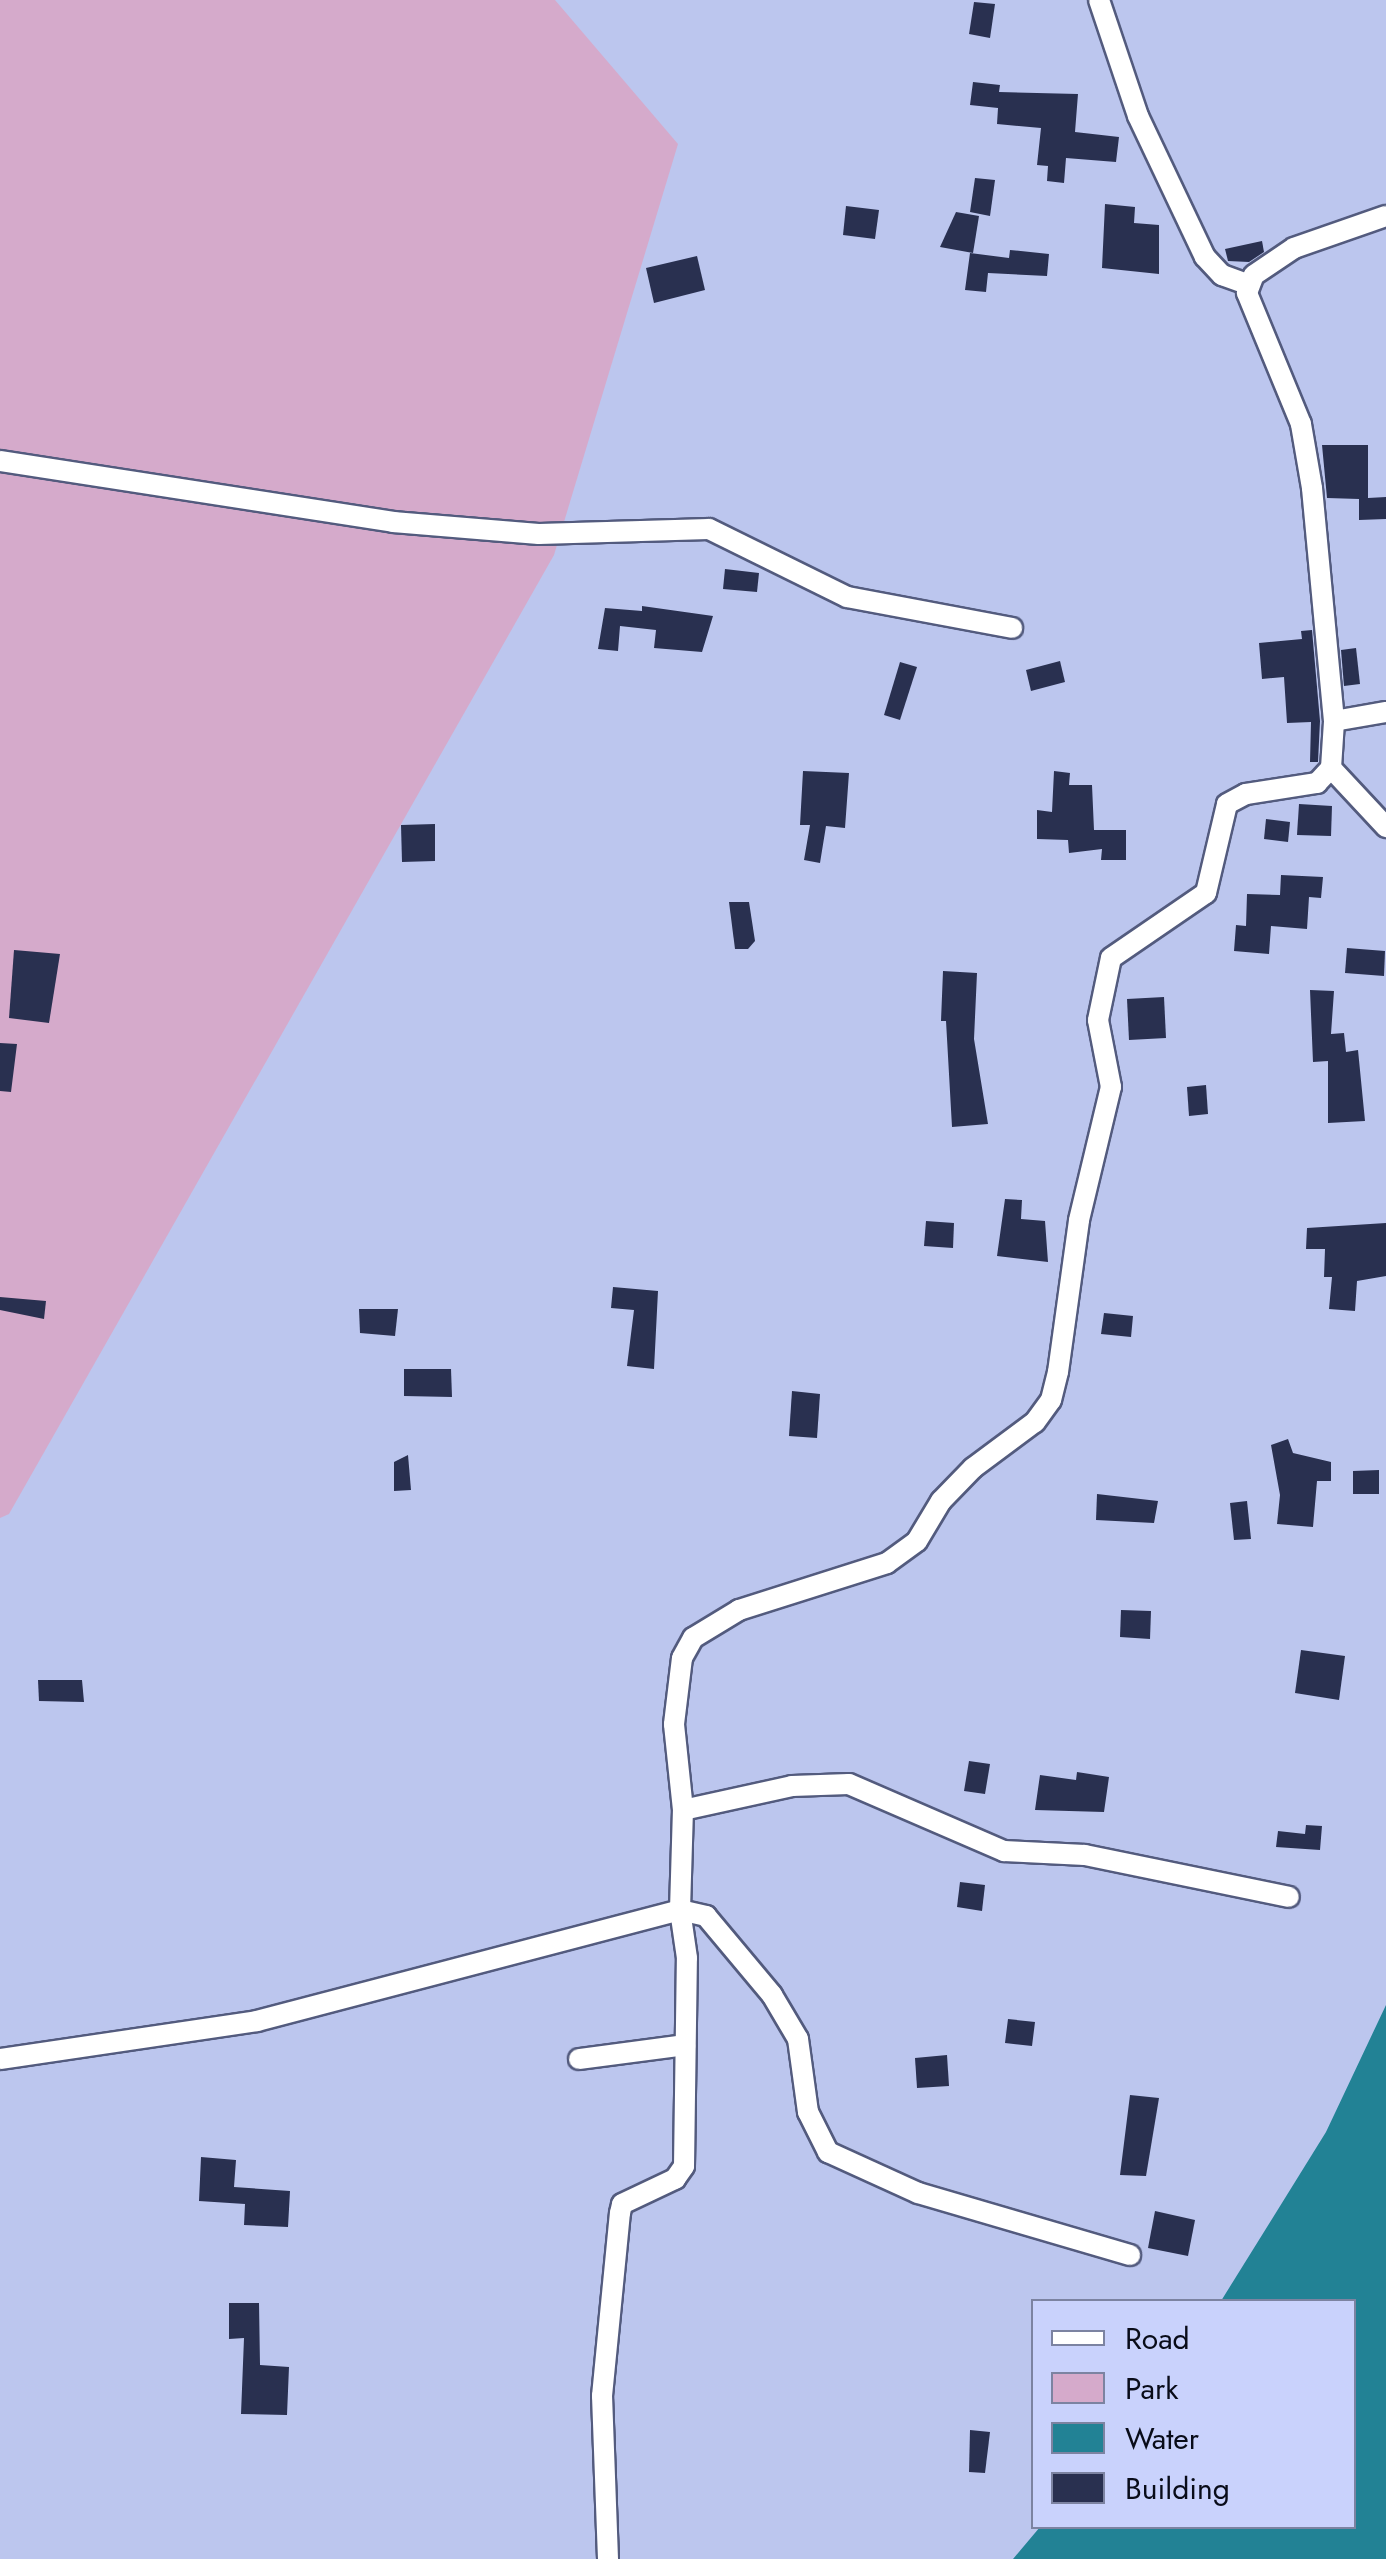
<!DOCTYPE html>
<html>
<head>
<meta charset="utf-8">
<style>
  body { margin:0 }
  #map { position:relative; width:1386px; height:2559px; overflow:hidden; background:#bcc6ee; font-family:Jost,sans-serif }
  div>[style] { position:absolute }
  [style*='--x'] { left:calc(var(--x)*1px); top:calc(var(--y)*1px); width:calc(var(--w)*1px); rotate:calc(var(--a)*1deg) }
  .green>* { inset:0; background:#d5aacb }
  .water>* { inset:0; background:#228295 }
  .building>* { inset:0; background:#293050 }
  .roads { filter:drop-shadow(2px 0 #535b7e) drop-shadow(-2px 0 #535b7e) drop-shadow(0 2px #535b7e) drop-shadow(0 -2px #535b7e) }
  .street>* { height:20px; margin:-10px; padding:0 10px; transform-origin:10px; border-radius:10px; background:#fff }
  span { translate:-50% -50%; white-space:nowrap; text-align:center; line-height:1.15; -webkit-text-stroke:10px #c9d2fc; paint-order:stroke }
  .legend { position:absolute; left:1031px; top:2299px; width:325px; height:230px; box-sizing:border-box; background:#c9d2fc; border:2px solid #7c83a1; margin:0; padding:12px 18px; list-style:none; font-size:30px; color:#090c19 }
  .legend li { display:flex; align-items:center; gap:20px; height:50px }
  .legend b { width:50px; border:2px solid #7c83a1 }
</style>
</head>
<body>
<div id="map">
  <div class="green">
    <div style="clip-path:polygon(0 0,555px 0,678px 144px,554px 555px,9px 1514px,0 1518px)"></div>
  </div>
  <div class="water">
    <div style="clip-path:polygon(1386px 2005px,1386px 2559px,1013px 2559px,1040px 2527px,1354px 2526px,1354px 2302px,1221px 2301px,1326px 2132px)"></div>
  </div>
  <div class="building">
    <div style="clip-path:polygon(974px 2px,995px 4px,990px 38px,969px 34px)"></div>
    <div style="clip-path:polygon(973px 82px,1000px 85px,999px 92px,1078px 94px,1075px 132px,1119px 137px,1116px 162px,1066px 158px,1064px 183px,1047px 181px,1048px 166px,1037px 165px,1041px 128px,997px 124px,998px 108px,970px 105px)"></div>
    <div style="clip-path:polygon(975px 178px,995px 180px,990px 216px,970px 212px)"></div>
    <div style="clip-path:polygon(1105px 204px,1135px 207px,1134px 223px,1159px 225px,1159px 274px,1102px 268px)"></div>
    <div style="clip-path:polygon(846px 206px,879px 210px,875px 239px,843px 235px)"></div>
    <div style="clip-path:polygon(956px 212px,979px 216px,973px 253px,940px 247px)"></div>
    <div style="clip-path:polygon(1262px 241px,1264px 252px,1249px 262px,1228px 261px,1225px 249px)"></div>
    <div style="clip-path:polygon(1010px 250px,1049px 254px,1047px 276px,988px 273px,986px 292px,965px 290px,970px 253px,1009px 258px)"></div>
    <div style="clip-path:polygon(697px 256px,705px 290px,654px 303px,646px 268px)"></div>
    <div style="clip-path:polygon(1322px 445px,1368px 445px,1368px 498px,1386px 497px,1386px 519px,1359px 520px,1359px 499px,1327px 498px)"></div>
    <div style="clip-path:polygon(725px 569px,759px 573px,757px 592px,723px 589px)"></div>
    <div style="clip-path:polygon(642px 606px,713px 616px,702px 652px,654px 648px,656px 630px,620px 626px,618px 651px,598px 649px,605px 608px,642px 611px)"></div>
    <div style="clip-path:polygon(1312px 630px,1320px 721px,1318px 762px,1310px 762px,1311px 722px,1287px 723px,1284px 677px,1262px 679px,1259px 643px,1302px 639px,1301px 631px)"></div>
    <div style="clip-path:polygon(1356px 648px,1360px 684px,1344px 686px,1341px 650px)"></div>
    <div style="clip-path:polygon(1060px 661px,1065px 682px,1031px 691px,1026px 670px)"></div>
    <div style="clip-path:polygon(900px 662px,917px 667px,900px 720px,884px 715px)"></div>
    <div style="clip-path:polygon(803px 771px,849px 773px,845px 828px,826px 826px,820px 863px,804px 860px,810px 825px,800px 825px)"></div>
    <div style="clip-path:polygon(1054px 771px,1070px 773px,1069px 785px,1092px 785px,1094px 830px,1126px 830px,1126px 860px,1101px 860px,1102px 849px,1069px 853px,1068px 840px,1037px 839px,1037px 810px,1052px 812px)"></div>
    <div style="clip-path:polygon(1299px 804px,1332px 806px,1331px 836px,1297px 835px)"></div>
    <div style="clip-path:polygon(1266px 819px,1290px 822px,1288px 842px,1264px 839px)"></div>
    <div style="clip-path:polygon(435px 824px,435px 861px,402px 862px,401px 825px)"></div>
    <div style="clip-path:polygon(1281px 875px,1323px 877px,1321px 898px,1309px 897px,1307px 929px,1271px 926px,1269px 954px,1234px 951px,1236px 925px,1246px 926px,1247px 894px,1280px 895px)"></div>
    <div style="clip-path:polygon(729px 902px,749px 902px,755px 941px,748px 949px,735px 949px)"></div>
    <div style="clip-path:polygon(1347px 948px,1385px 951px,1384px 976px,1345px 973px)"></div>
    <div style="clip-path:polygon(14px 950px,60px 954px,49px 1023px,9px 1018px)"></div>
    <div style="clip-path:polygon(943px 971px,977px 973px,974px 1039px,988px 1124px,952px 1127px,946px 1021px,941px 1021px)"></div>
    <div style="clip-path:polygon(1310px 990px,1334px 991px,1331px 1034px,1344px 1033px,1346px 1052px,1358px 1050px,1365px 1121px,1328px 1123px,1328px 1061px,1313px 1062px)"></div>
    <div style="clip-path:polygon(1164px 997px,1166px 1038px,1129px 1040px,1127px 999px)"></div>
    <div style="clip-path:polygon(0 1043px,17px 1044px,11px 1092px,0 1091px)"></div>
    <div style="clip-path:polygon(1206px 1085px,1208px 1114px,1189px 1116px,1187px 1087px)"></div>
    <div style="clip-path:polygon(1005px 1199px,1022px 1200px,1021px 1219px,1045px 1221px,1048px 1262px,997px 1256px)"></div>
    <div style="clip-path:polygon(926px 1221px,954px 1223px,953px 1248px,924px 1246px)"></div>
    <div style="clip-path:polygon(1386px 1223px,1386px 1276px,1357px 1281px,1355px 1311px,1329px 1309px,1332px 1277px,1324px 1277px,1325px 1249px,1306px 1249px,1307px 1228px)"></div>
    <div style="clip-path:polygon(613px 1287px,658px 1291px,654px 1369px,627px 1366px,634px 1310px,611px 1308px)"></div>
    <div style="clip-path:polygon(0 1297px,46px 1301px,44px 1319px,0 1310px)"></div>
    <div style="clip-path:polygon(359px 1309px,398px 1309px,395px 1336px,360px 1333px)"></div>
    <div style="clip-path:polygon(1104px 1313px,1133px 1316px,1131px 1337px,1101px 1334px)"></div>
    <div style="clip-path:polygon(404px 1369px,451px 1369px,452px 1397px,404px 1396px)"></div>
    <div style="clip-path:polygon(792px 1391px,820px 1394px,817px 1438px,789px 1436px)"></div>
    <div style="clip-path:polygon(1288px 1439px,1293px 1453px,1331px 1462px,1331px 1481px,1317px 1481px,1313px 1527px,1277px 1524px,1280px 1495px,1271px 1445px)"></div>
    <div style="clip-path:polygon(408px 1455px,411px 1490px,394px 1491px,394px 1462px)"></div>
    <div style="clip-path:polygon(1379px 1470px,1379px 1494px,1353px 1494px,1353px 1471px)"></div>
    <div style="clip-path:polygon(1097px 1494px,1158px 1501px,1154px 1523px,1096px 1520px)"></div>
    <div style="clip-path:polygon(1247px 1501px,1251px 1539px,1234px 1540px,1230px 1503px)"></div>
    <div style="clip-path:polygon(1121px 1610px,1151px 1611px,1150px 1639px,1120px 1637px)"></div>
    <div style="clip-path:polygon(1301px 1650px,1345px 1656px,1339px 1700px,1295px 1693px)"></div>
    <div style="clip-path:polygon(38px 1680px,82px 1680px,84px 1702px,39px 1701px)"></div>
    <div style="clip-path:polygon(969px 1761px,990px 1764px,985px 1794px,964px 1791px)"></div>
    <div style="clip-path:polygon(1077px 1772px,1109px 1777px,1104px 1812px,1035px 1810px,1040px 1775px,1076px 1780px)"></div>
    <div style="clip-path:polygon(1306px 1825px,1322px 1826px,1320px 1850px,1276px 1847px,1278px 1831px,1305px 1834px)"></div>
    <div style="clip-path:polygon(960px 1882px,985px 1885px,982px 1911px,957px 1907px)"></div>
    <div style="clip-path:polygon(1008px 2019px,1035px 2022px,1032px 2046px,1005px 2043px)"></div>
    <div style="clip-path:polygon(947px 2055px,949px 2086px,917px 2088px,915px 2058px)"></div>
    <div style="clip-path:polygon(1130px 2095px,1159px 2098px,1146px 2176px,1120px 2175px)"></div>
    <div style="clip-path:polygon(201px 2157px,236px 2160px,234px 2187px,290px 2191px,288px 2227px,244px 2225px,245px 2204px,199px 2201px)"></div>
    <div style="clip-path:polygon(1155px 2211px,1195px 2220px,1188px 2256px,1148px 2248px)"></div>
    <div style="clip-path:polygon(229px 2303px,259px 2303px,260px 2365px,289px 2367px,287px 2415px,241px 2414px,244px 2338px,229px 2339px)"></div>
    <div style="clip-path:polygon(970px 2430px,990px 2432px,985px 2473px,969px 2472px)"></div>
  </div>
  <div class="roads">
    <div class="street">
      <div style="--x:1099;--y:0;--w:122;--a:71.4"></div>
      <div style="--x:1138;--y:116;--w:156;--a:64.6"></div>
      <div style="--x:1205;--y:257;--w:25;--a:47"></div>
      <div style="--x:1222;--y:275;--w:29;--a:20"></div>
      <div style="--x:0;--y:461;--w:398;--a:8.8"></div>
      <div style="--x:393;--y:522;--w:146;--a:4.7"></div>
      <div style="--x:539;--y:534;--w:170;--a:-1.7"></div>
      <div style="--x:709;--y:529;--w:154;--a:26.2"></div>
      <div style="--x:847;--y:597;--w:168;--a:10.6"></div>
      <div style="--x:1334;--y:721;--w:53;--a:-9.8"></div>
      <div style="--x:1331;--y:768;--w:81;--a:47"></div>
      <div style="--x:683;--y:1810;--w:112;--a:-12.4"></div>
      <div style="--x:792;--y:1786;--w:57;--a:-2"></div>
      <div style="--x:849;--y:1784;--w:169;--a:23.4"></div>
      <div style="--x:1004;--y:1851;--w:81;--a:2.8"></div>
      <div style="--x:1085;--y:1855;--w:208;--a:11.6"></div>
      <div style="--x:0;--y:2059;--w:260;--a:-8.4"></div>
      <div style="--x:257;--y:2021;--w:437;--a:-14.7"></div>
      <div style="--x:680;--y:1910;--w:100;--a:-88.3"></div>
      <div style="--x:683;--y:1810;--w:86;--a:-96"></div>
      <div style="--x:674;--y:1724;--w:66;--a:-83.1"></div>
      <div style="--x:682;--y:1658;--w:23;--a:-61"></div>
      <div style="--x:693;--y:1638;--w:54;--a:-31.3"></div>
      <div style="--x:739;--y:1610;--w:155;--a:-17.6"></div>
      <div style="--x:887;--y:1563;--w:37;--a:-36"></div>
      <div style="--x:917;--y:1541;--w:47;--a:-59"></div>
      <div style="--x:941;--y:1501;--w:46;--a:-45.9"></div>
      <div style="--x:973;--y:1468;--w:77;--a:-36.6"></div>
      <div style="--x:1035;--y:1422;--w:27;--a:-54"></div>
      <div style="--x:1051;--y:1400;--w:29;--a:-76"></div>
      <div style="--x:1058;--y:1372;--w:153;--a:-82.1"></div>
      <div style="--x:1079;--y:1220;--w:137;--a:-76.5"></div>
      <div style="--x:1111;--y:1087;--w:68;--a:-101"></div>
      <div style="--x:1098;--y:1020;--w:63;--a:-78.2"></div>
      <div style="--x:1111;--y:958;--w:115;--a:-34.4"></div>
      <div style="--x:1206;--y:893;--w:91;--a:-76.7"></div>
      <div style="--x:1227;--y:804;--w:21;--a:-28"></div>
      <div style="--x:1246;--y:794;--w:72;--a:-8.8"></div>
      <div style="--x:1317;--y:783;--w:21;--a:-47"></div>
      <div style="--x:1331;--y:768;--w:47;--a:-86.3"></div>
      <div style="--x:1334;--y:721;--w:234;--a:-95.4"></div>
      <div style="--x:1312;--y:488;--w:65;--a:-99.8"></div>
      <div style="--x:1301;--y:424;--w:142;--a:-112.4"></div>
      <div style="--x:1247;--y:293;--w:19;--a:-69"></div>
      <div style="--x:1254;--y:275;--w:48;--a:-34"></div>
      <div style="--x:1294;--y:248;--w:97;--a:-19.2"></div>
      <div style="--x:579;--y:2059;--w:107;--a:-7.5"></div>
      <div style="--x:608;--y:2559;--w:163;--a:-92.1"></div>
      <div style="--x:602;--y:2396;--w:184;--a:-84.4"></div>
      <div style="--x:620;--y:2213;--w:9;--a:-77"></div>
      <div style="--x:622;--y:2204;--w:59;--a:-25.3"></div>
      <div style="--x:675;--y:2179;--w:16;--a:-55"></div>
      <div style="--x:684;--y:2166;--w:208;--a:-89.2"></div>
      <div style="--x:687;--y:1958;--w:49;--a:-98.3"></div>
      <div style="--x:680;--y:1910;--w:27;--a:13"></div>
      <div style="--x:706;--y:1916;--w:103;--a:50.1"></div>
      <div style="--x:772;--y:1995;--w:51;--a:59.4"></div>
      <div style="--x:798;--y:2039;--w:74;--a:82.2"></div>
      <div style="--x:808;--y:2112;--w:45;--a:63.4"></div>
      <div style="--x:828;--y:2152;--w:99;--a:24.5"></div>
      <div style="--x:918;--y:2193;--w:221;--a:16.3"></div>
    </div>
  </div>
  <ul class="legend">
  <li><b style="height:12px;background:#fff"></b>Road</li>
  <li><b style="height:28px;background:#d5aacb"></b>Park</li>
  <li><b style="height:28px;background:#228295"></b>Water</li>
  <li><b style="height:28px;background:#293050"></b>Building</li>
  </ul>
</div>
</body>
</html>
